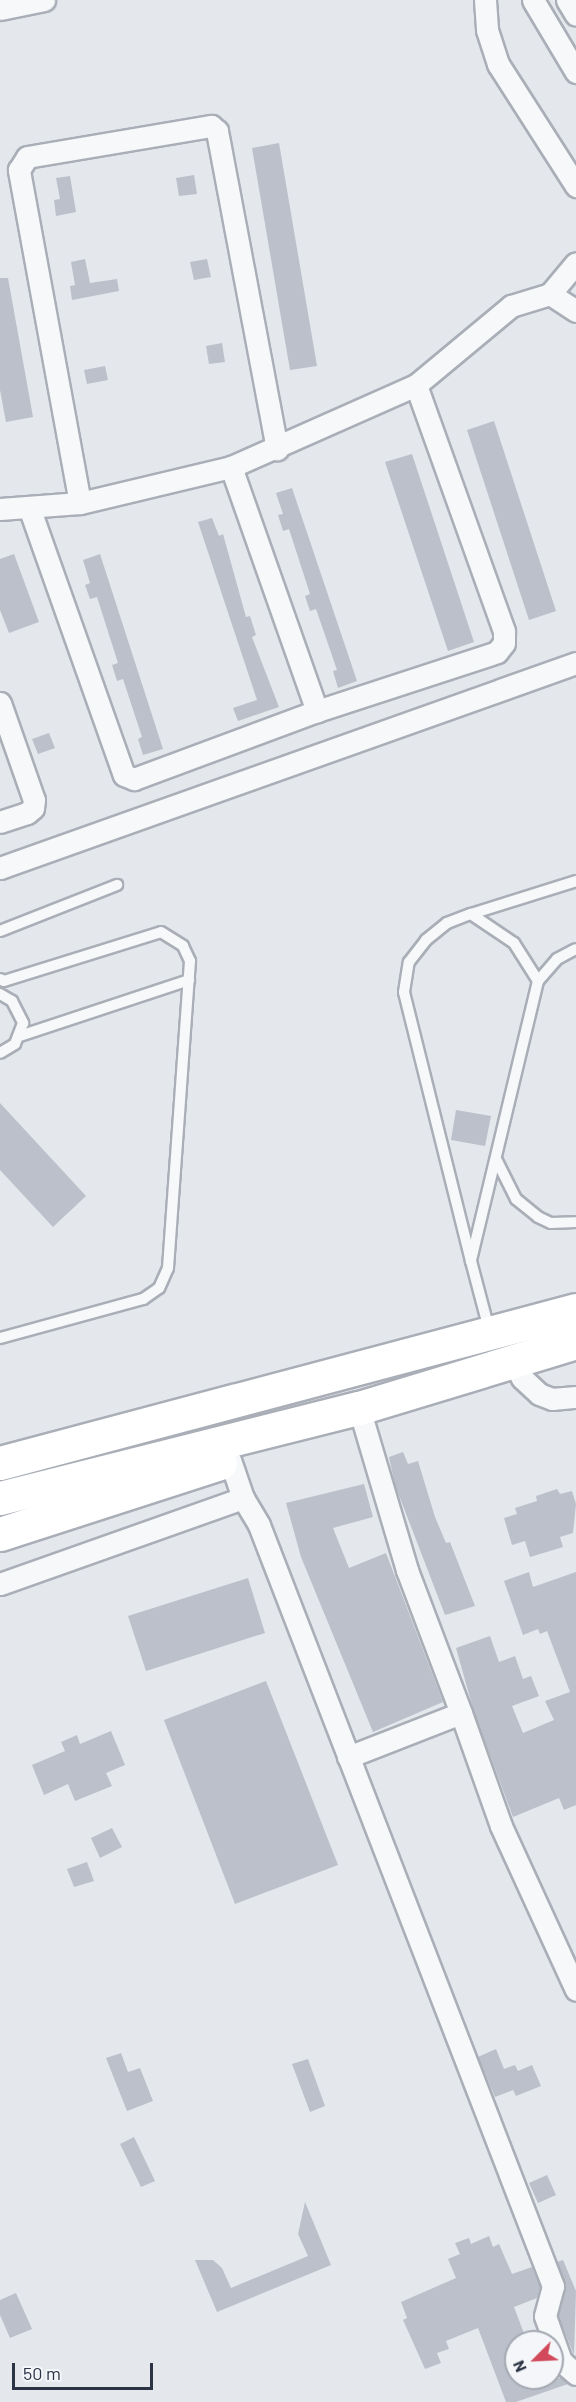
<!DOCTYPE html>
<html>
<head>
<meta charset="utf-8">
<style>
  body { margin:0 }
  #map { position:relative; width:576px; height:2402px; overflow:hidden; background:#e4e7ec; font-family:Barlow,sans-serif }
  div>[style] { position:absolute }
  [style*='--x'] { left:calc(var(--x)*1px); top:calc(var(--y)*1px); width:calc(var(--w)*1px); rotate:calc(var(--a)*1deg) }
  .building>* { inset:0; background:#bbc0ca }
  .roads { filter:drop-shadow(2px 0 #a9aeb7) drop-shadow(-2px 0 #a9aeb7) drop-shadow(0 2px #a9aeb7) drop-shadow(0 -2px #a9aeb7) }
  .lane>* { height:10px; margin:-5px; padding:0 5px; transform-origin:5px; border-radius:5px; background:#f7f8fa }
  .street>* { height:21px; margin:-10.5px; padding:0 10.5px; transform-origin:10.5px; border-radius:10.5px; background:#f7f8fa }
  .highway>* { height:33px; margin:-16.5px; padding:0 16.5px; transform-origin:16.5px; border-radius:16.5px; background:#fff }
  span { translate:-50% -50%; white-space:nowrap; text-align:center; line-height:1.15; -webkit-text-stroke:6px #f4f6f9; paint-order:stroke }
  .north { position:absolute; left:504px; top:2330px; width:60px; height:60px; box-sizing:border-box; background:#f4f6f9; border:2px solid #a4a8b1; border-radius:50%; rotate:246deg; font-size:16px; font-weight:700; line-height:24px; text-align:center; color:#2b3445 }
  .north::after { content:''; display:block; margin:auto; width:21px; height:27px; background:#d1495b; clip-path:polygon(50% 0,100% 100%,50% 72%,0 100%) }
  .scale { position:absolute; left:12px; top:2363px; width:141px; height:27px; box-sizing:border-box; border:3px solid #2b3445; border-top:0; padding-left:8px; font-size:18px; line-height:21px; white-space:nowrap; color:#2b3445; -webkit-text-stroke:4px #f4f6f9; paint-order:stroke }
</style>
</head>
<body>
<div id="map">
  <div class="building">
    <div style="clip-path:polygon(279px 143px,317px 366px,290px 370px,252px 148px)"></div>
    <div style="clip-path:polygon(194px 175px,197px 194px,179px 196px,176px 178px)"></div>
    <div style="clip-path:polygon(70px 176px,76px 212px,56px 216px,54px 200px,60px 199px,56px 178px)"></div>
    <div style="clip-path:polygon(85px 259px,90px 283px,117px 279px,119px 291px,72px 300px,70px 286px,75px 285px,71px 262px)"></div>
    <div style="clip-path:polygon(207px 259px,211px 277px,194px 280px,190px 262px)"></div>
    <div style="clip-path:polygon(0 278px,8px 278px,33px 417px,6px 422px,0 390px)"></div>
    <div style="clip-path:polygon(222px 343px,225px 362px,209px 364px,206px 346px)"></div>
    <div style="clip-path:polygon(105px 366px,108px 380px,87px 384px,84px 370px)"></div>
    <div style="clip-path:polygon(494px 421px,556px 611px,529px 620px,467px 430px)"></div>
    <div style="clip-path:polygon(412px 454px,474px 642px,448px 651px,385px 462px)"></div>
    <div style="clip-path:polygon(292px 488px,357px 681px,338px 688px,333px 671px,337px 670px,316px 609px,310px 611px,305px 596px,310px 594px,289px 529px,283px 531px,278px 515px,283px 514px,276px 493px)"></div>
    <div style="clip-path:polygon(212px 518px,219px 536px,223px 534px,246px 617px,250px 616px,256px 635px,252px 637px,279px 707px,238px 721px,233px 708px,257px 700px,198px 522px)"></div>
    <div style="clip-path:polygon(14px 554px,39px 622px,9px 633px,0 610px,0 559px)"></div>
    <div style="clip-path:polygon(100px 554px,163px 749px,143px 755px,138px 739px,142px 737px,123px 679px,117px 681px,112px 665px,118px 663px,97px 597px,90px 599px,85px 585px,90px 583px,83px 560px)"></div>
    <div style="clip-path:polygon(49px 733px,55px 748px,38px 754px,32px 739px)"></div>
    <div style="clip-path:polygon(0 1103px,86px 1196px,53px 1227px,0 1170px)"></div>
    <div style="clip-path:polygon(456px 1110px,491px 1116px,485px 1146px,451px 1140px)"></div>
    <div style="clip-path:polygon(403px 1452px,408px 1464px,418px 1461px,435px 1517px,446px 1543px,450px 1542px,475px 1606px,445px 1615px,395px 1485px,389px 1457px)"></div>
    <div style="clip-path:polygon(364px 1484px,373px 1517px,333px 1528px,349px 1568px,386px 1553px,443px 1702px,373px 1732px,301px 1557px,286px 1503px)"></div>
    <div style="clip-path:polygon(557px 1489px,560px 1494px,572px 1491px,576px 1504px,573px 1533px,560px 1537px,563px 1547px,530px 1557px,525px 1541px,512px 1545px,504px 1518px,517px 1514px,515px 1508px,537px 1501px,536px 1496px)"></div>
    <div style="clip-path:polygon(529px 1572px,533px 1587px,576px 1572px,576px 1805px,564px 1810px,559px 1798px,513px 1817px,474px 1712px,456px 1648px,490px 1636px,499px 1662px,515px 1656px,523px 1679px,531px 1676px,539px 1696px,512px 1706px,523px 1733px,554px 1720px,545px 1701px,570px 1692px,547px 1631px,540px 1634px,538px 1629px,523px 1635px,504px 1581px)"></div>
    <div style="clip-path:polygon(248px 1578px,265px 1633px,146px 1671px,128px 1616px)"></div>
    <div style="clip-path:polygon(266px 1681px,338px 1865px,235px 1904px,164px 1720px)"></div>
    <div style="clip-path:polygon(111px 1731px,125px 1765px,106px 1773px,112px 1786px,75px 1801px,68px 1784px,44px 1795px,32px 1765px,65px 1751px,61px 1742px,77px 1735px,80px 1744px)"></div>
    <div style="clip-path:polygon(112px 1828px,122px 1847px,100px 1858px,91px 1838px)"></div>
    <div style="clip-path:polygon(87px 1862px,94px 1881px,74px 1887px,67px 1869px)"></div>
    <div style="clip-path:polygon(496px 2049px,504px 2069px,515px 2065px,518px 2071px,532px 2065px,541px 2086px,516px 2096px,513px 2090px,495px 2097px,478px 2057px)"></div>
    <div style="clip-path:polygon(121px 2053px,128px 2072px,140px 2068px,153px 2101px,127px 2111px,106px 2058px)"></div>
    <div style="clip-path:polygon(308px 2059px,325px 2106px,310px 2112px,292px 2064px)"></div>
    <div style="clip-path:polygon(134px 2137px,155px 2181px,141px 2187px,120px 2144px)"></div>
    <div style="clip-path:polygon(547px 2175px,556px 2195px,538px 2203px,529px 2183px)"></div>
    <div style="clip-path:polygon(305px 2202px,331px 2265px,217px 2312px,195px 2260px,213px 2260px,222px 2268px,231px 2288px,308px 2256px,298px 2234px)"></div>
    <div style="clip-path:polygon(489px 2236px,493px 2247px,499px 2244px,512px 2274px,532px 2267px,540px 2287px,537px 2298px,514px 2307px,525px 2336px,537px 2331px,541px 2342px,516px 2342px,516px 2378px,561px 2378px,568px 2384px,516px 2402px,506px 2402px,478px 2328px,446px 2341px,449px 2349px,437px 2353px,441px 2363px,425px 2369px,403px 2320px,407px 2318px,401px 2302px,456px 2278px,448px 2259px,460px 2254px,455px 2243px,469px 2238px,471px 2244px)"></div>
    <div style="clip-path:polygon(563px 2260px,576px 2291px,574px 2355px,558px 2315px,565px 2289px,557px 2262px)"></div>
    <div style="clip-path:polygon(16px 2293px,32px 2329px,10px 2338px,0 2315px,0 2300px)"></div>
  </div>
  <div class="roads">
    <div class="lane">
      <div style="--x:471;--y:914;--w:110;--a:-17.4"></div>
      <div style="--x:0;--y:931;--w:126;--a:-21.5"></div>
      <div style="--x:0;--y:979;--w:4;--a:27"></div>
      <div style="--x:4;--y:981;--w:164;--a:-17.3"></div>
      <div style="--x:161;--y:932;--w:26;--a:32"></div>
      <div style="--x:183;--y:946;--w:17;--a:65"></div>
      <div style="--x:190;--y:961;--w:308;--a:94.1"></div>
      <div style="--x:168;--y:1268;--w:22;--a:114"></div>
      <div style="--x:159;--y:1288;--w:19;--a:145"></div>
      <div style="--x:143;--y:1299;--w:148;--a:164.7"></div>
      <div style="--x:538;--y:981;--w:29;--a:-49"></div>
      <div style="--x:557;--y:959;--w:21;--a:-28"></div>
      <div style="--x:0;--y:994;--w:14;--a:30"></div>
      <div style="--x:12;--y:1001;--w:25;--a:63"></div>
      <div style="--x:23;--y:1023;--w:22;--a:111"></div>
      <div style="--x:15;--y:1044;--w:17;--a:149"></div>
      <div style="--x:20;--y:1036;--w:178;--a:-18.3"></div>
      <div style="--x:496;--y:1159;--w:45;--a:63.4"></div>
      <div style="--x:516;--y:1199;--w:28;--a:39"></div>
      <div style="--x:538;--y:1217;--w:14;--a:25"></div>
      <div style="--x:551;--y:1223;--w:25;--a:-2"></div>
      <div style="--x:471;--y:1261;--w:277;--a:-104"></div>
      <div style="--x:404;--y:992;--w:30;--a:-81"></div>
      <div style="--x:409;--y:962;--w:28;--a:-52"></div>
      <div style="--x:426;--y:940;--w:27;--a:-39"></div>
      <div style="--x:447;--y:923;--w:26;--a:-21"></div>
      <div style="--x:471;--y:914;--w:52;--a:34"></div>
      <div style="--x:514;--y:943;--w:45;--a:57.7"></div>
      <div style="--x:538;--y:981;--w:288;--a:103.5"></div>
      <div style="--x:471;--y:1261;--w:70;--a:75.2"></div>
    </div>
    <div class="street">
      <div style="--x:485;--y:0;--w:30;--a:86"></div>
      <div style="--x:487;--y:30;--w:36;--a:72"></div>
      <div style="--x:498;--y:64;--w:145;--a:57.4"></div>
      <div style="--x:533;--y:0;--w:84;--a:59.2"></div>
      <div style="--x:567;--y:0;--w:17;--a:59"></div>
      <div style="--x:0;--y:9;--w:45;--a:-11.6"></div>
      <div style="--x:550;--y:294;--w:40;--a:-50"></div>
      <div style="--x:231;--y:467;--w:259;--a:70.6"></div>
      <div style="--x:80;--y:503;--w:339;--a:-100.4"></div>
      <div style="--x:19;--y:170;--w:15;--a:-58"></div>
      <div style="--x:27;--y:157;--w:187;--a:-9.6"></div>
      <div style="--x:211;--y:126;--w:8;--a:40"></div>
      <div style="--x:217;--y:131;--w:324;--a:79.3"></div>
      <div style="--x:29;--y:507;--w:284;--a:70.5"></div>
      <div style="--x:124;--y:775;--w:11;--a:22"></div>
      <div style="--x:134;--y:779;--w:195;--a:-20.4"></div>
      <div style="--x:317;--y:711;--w:189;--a:-18.1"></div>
      <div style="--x:497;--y:652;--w:11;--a:-52"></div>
      <div style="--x:504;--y:643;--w:12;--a:-90"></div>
      <div style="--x:504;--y:631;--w:261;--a:-109.7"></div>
      <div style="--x:0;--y:509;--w:80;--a:-4.3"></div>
      <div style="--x:80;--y:503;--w:155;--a:-13.4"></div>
      <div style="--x:231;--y:467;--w:202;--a:-23.9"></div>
      <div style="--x:416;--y:385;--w:124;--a:-39.7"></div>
      <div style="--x:511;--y:306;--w:41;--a:-17.1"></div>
      <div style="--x:550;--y:294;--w:31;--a:33"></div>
      <div style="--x:0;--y:703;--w:103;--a:70.7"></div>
      <div style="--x:34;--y:800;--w:8;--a:97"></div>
      <div style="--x:33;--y:808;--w:8;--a:140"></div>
      <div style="--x:27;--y:813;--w:28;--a:162"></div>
      <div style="--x:0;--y:868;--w:611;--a:-19.59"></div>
      <div style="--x:513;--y:1361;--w:19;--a:62"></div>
      <div style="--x:522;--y:1378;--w:23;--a:43"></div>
      <div style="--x:539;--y:1394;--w:14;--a:21"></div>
      <div style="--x:552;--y:1399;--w:24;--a:-5"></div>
      <div style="--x:230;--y:1460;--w:40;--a:71.1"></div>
      <div style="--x:0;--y:1584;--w:258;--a:-19.5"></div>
      <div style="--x:243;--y:1498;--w:31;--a:59"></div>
      <div style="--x:259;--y:1525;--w:816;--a:68.88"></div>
      <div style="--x:553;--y:2286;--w:31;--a:105"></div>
      <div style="--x:545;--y:2316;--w:48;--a:70.4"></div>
      <div style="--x:561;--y:2361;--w:20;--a:41"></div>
      <div style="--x:461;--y:1713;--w:120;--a:70.5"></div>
      <div style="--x:501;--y:1826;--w:180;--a:65.4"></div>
      <div style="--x:348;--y:1757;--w:121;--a:-21.3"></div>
      <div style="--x:461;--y:1713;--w:153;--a:-110.7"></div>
      <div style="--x:407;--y:1570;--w:169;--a:-106.5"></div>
    </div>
    <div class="highway">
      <div style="--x:0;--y:1463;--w:596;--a:-14.88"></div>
      <div style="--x:0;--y:1498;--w:370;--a:-14.1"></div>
      <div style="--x:359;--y:1408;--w:227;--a:-16.9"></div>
      <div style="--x:0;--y:1534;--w:231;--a:-17.9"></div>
    </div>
  </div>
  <div class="north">N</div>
  <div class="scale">50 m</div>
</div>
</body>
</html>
